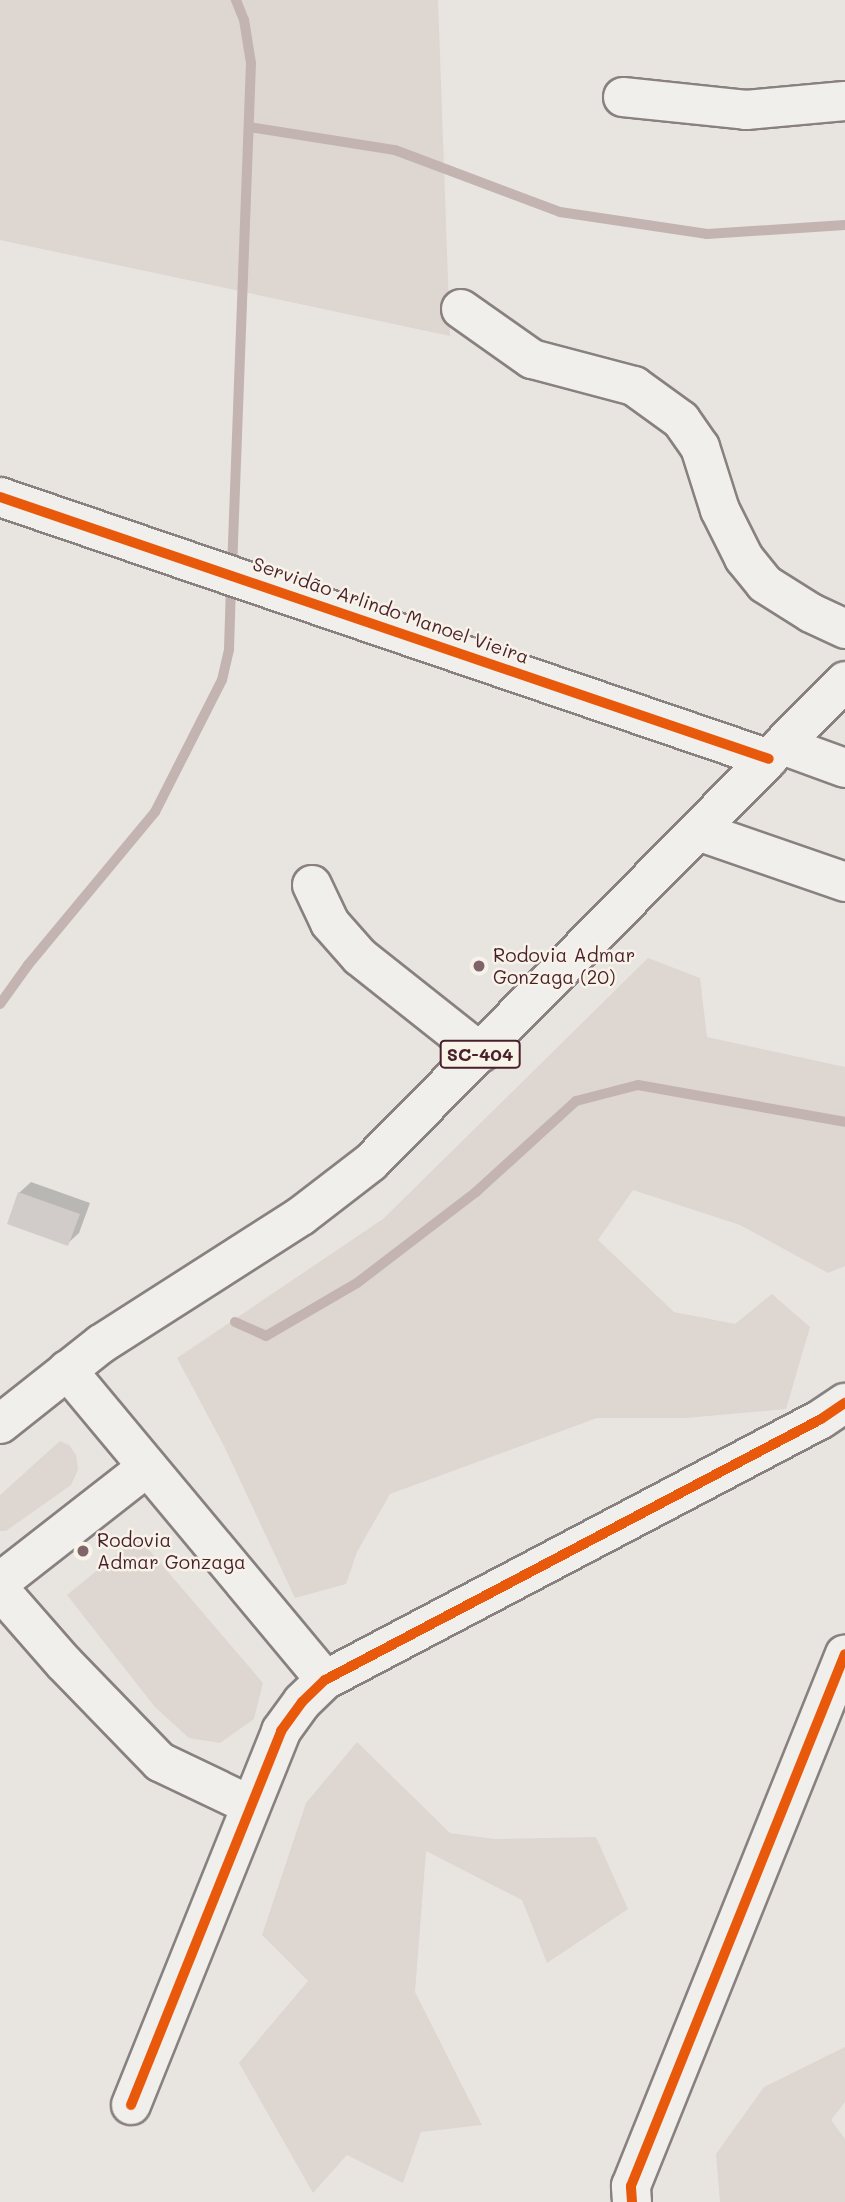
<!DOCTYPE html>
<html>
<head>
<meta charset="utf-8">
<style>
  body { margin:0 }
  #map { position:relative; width:845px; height:2202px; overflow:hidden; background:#e8e5e0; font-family:Mali,sans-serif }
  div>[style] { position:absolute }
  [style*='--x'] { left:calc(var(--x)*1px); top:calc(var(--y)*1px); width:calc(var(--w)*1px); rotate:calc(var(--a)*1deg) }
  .green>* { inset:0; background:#ded6d0 }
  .shadow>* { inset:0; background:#0003 }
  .stream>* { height:10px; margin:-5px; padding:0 5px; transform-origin:5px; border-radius:5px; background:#c3b4b1 }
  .building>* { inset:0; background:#d1ccc9 }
  .roads { filter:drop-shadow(2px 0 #898080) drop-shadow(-2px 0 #898080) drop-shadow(0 2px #898080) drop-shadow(0 -2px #898080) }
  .minor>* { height:38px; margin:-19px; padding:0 19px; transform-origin:19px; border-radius:19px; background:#f0efeb }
  .major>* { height:38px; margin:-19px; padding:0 19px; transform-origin:19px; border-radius:19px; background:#f0efeb }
  .cycleway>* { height:10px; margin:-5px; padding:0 5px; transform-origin:5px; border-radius:5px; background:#e8590c }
  .dots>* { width:19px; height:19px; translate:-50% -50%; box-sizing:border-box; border:4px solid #f7f3e8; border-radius:50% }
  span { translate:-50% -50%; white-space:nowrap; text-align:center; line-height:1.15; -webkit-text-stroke:5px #f7f3e8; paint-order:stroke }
  .shield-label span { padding:2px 5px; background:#f7f3e8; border:2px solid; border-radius:5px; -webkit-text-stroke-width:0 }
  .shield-label { font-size:18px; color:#4a1f2b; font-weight:700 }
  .street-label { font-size:19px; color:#4a1f2b }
  .poi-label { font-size:19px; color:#4a1f2b }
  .left { translate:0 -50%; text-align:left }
</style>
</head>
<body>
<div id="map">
  <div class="green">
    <div style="clip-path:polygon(0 0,438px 0,450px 336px,0 240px)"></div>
    <div style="clip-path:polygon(648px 958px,700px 978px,707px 1037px,845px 1067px,845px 1266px,828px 1273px,740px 1225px,633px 1190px,598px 1240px,674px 1312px,735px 1324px,772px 1294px,810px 1327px,786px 1409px,686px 1418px,597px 1418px,390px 1494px,357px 1552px,346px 1584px,295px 1598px,224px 1446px,177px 1358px,383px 1219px)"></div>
    <div style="clip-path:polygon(60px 1441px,69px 1445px,76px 1455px,78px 1470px,71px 1485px,6px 1531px,0 1531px,0 1495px)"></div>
    <div style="clip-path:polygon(138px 1537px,263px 1683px,254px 1719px,220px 1743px,189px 1738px,155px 1707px,67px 1595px)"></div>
    <div style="clip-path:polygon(357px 1742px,450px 1833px,494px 1839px,596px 1837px,628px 1909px,547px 1963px,522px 1900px,426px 1851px,415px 1992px,482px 2125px,421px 2132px,403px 2183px,347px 2155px,313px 2193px,239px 2063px,308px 1981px,262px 1935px,306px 1803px)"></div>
    <div style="clip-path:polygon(845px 2047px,845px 2102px,831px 2120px,845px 2139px,845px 2202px,720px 2202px,716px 2154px,764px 2087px)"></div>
  </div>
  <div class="shadow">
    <div style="clip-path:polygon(31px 1182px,90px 1203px,79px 1233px,67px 1244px,19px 1193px)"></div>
  </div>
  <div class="stream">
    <div style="--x:249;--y:127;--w:148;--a:9"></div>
    <div style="--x:395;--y:150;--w:176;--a:20.6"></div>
    <div style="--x:560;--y:212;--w:149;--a:8.5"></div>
    <div style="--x:707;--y:234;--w:138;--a:-3.7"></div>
    <div style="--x:232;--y:569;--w:506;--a:-87.85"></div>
    <div style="--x:251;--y:63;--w:44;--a:-99.2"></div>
    <div style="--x:244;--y:20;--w:22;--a:-112"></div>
    <div style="--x:0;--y:1004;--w:48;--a:-54.3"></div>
    <div style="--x:28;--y:965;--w:199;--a:-50.3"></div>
    <div style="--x:155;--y:812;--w:148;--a:-63.1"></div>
    <div style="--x:222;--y:680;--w:32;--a:-77"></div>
    <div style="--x:229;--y:649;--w:64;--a:-88.2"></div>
    <div style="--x:235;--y:1322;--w:34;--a:24"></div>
    <div style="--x:266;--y:1336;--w:105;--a:-30.2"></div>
    <div style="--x:357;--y:1283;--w:150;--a:-37.4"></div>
    <div style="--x:476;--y:1192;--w:135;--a:-42.3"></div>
    <div style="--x:576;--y:1101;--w:64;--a:-14.5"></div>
    <div style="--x:638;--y:1085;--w:210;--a:10.1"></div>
  </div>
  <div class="building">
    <div style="clip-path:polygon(18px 1192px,80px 1214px,68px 1246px,7px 1224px)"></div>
  </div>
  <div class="roads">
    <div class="minor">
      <div style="--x:623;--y:97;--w:124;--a:6"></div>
      <div style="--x:746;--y:110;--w:99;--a:-5.2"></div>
      <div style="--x:461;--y:309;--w:87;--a:35.2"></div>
      <div style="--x:532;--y:359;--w:106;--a:14.8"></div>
      <div style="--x:634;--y:386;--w:58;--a:35.9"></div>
      <div style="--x:681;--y:420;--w:33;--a:55"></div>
      <div style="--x:700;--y:447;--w:66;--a:72.4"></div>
      <div style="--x:720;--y:510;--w:54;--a:63.4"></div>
      <div style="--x:744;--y:558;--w:33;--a:51"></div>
      <div style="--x:765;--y:584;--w:54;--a:32.2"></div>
      <div style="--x:811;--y:613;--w:38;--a:25"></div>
      <div style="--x:0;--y:497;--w:812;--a:18.81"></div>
      <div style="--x:782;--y:745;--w:67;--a:20.1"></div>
      <div style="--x:698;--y:831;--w:156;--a:19.1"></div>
      <div style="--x:312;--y:885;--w:42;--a:64.7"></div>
      <div style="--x:330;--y:923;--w:45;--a:48.6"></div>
      <div style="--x:360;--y:957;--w:154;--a:38.4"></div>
      <div style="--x:67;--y:1370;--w:403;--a:50.2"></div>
      <div style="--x:0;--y:1582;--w:187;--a:-38"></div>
      <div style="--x:0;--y:1590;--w:97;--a:48.8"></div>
      <div style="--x:64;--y:1663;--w:138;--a:45.9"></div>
      <div style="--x:160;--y:1762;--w:100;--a:25.5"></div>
      <div style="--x:131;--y:2105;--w:403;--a:-68.1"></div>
      <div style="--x:281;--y:1731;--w:36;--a:-54"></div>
      <div style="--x:302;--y:1702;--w:32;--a:-44"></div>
      <div style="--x:325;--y:1680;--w:560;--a:-27.75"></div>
      <div style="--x:821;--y:1419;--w:29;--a:-34"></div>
      <div style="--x:632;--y:2202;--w:16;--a:-94"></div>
      <div style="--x:631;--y:2186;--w:573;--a:-68.09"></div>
    </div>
    <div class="major">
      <div style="--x:0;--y:1424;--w:129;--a:-38.4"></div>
      <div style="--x:101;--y:1344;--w:237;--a:-32.6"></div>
      <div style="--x:301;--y:1216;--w:88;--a:-37.6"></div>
      <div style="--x:371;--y:1162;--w:675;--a:-45.42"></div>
    </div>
  </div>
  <div class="cycleway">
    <div style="--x:0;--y:497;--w:812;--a:18.81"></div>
    <div style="--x:131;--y:2105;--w:403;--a:-68.1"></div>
    <div style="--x:281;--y:1731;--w:36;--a:-54"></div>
    <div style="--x:302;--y:1702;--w:32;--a:-44"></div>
    <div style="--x:325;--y:1680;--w:560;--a:-27.75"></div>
    <div style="--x:821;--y:1419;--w:29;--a:-34"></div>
    <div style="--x:632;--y:2202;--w:16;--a:-94"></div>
    <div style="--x:631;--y:2186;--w:573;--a:-68.09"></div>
  </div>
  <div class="dots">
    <div style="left:479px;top:966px;background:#81646a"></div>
    <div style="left:83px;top:1551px;background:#81646a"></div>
  </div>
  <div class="shield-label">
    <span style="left:480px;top:1054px">SC-404</span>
  </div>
  <div class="street-label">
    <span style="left:391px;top:610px;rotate:19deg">Servidão Arlindo Manoel Vieira</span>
  </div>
  <div class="poi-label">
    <span class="left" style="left:493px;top:966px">Rodovia Admar<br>Gonzaga (20)</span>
    <span class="left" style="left:97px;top:1551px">Rodovia<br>Admar Gonzaga</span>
  </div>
</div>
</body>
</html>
